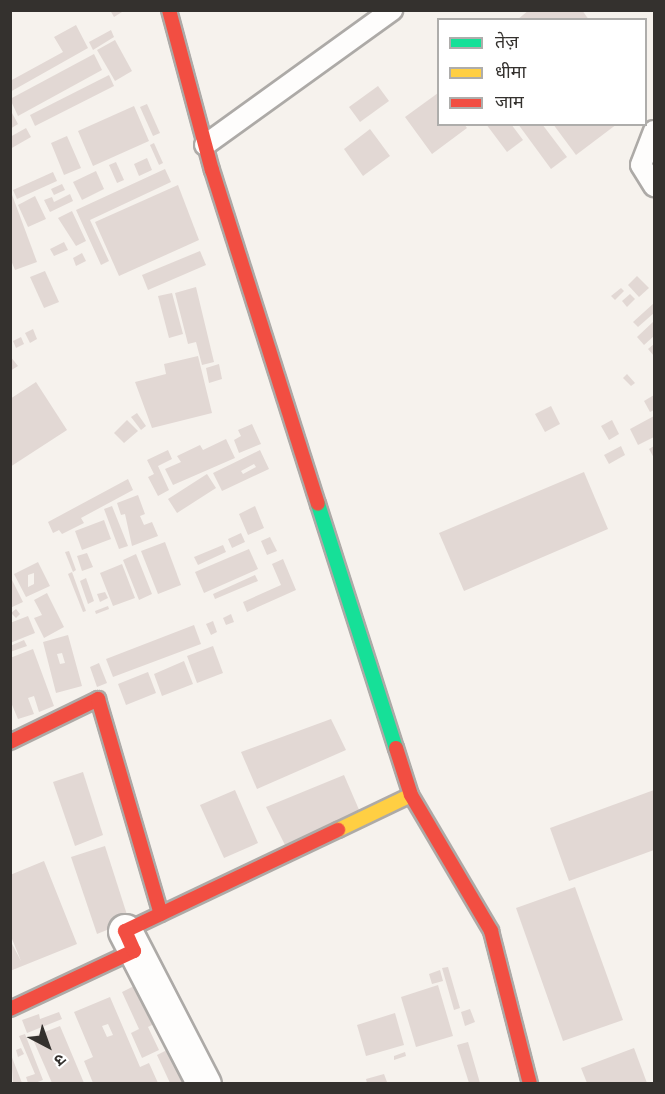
<!DOCTYPE html>
<html>
<head>
<meta charset="utf-8">
<style>
  body { margin:0 }
  #map { position:relative; width:665px; height:1094px; overflow:hidden; background:#f6f2ed; font-family:"Work Sans","Noto Sans Devanagari",sans-serif }
  div>[style] { position:absolute }
  [style*='--x'] { left:calc(var(--x)*1px); top:calc(var(--y)*1px); width:calc(var(--w)*1px); rotate:calc(var(--a)*1deg) }
  .building>* { inset:0; background:#e2d8d4 }
  .roads { filter:drop-shadow(2px 0 #adaaa7) drop-shadow(-2px 0 #adaaa7) drop-shadow(0 2px #adaaa7) drop-shadow(0 -2px #adaaa7) }
  .lane>* { height:20px; margin:-10px; padding:0 10px; transform-origin:10px; border-radius:10px; background:#fefdfc }
  .street>* { height:33px; margin:-16.5px; padding:0 16.5px; transform-origin:16.5px; border-radius:16.5px; background:#fefdfc }
  .fast>* { height:14px; margin:-7px; padding:0 7px; transform-origin:7px; border-radius:7px; background:#16e098 }
  .slow>* { height:14px; margin:-7px; padding:0 7px; transform-origin:7px; border-radius:7px; background:#ffcf43 }
  .jam>* { height:14px; margin:-7px; padding:0 7px; transform-origin:7px; border-radius:7px; background:#f24e42 }
  span { translate:-50% -50%; white-space:nowrap; text-align:center; line-height:1.15; -webkit-text-stroke:6px #fff; paint-order:stroke }
  .frame { position:absolute; inset:0; border:12px solid #34312e; pointer-events:none }
  .legend { position:absolute; left:437px; top:18px; width:210px; height:108px; box-sizing:border-box; background:#fff; border:2px solid #aeadab; margin:0; padding:8px 10px; list-style:none; font-size:18px; color:#34312e }
  .legend li { display:flex; align-items:center; gap:12px; height:30px }
  .legend b { width:30px; border:2px solid #aeadab }
  .north { position:absolute; left:18px; top:1016px; width:60px; height:60px; -webkit-text-stroke:4px #fff; paint-order:stroke; rotate:139deg; font-size:16px; font-weight:700; line-height:24px; text-align:center; color:#34312e }
  .north::after { content:''; display:block; margin:auto; width:21px; height:27px; background:#34312e; clip-path:polygon(50% 0,100% 100%,50% 72%,0 100%) }
</style>
</head>
<body>
<div id="map">
  <div class="building">
    <div style="clip-path:polygon(110px 10px,121px 10px,122px 12px,114px 17px)"></div>
    <div style="clip-path:polygon(529px 10px,582px 10px,589px 20px,517px 20px)"></div>
    <div style="clip-path:polygon(76px 25px,88px 48px,10px 92px,10px 81px,63px 52px,54px 37px)"></div>
    <div style="clip-path:polygon(111px 30px,114px 37px,93px 50px,89px 42px)"></div>
    <div style="clip-path:polygon(115px 40px,132px 71px,115px 81px,97px 50px)"></div>
    <div style="clip-path:polygon(94px 54px,102px 70px,18px 116px,10px 99px)"></div>
    <div style="clip-path:polygon(109px 75px,114px 86px,35px 126px,30px 115px)"></div>
    <div style="clip-path:polygon(378px 86px,389px 101px,360px 122px,349px 107px)"></div>
    <div style="clip-path:polygon(438px 93px,438px 124px,464px 124px,467px 128px,432px 154px,405px 117px)"></div>
    <div style="clip-path:polygon(147px 104px,160px 133px,153px 136px,140px 107px)"></div>
    <div style="clip-path:polygon(134px 106px,149px 141px,93px 166px,78px 131px)"></div>
    <div style="clip-path:polygon(12px 113px,18px 124px,10px 129px,10px 114px)"></div>
    <div style="clip-path:polygon(486px 124px,511px 124px,523px 140px,507px 152px)"></div>
    <div style="clip-path:polygon(518px 124px,542px 124px,567px 157px,551px 169px)"></div>
    <div style="clip-path:polygon(553px 124px,617px 124px,576px 155px)"></div>
    <div style="clip-path:polygon(26px 128px,31px 137px,10px 149px,10px 137px)"></div>
    <div style="clip-path:polygon(370px 129px,390px 156px,363px 176px,344px 149px)"></div>
    <div style="clip-path:polygon(67px 136px,81px 168px,64px 175px,51px 143px)"></div>
    <div style="clip-path:polygon(154px 143px,163px 163px,159px 165px,150px 145px)"></div>
    <div style="clip-path:polygon(147px 158px,152px 170px,139px 176px,134px 164px)"></div>
    <div style="clip-path:polygon(116px 162px,124px 180px,117px 183px,109px 165px)"></div>
    <div style="clip-path:polygon(165px 169px,171px 182px,90px 220px,109px 261px,101px 265px,76px 210px)"></div>
    <div style="clip-path:polygon(96px 171px,104px 189px,82px 200px,73px 182px)"></div>
    <div style="clip-path:polygon(53px 172px,57px 181px,17px 199px,13px 190px)"></div>
    <div style="clip-path:polygon(62px 184px,65px 190px,54px 195px,51px 189px)"></div>
    <div style="clip-path:polygon(178px 185px,199px 240px,119px 276px,95px 222px)"></div>
    <div style="clip-path:polygon(11px 192px,37px 262px,15px 270px,10px 258px)"></div>
    <div style="clip-path:polygon(70px 194px,73px 201px,50px 212px,44px 200px,52px 197px,54px 202px)"></div>
    <div style="clip-path:polygon(35px 196px,46px 219px,28px 227px,18px 205px)"></div>
    <div style="clip-path:polygon(72px 211px,86px 241px,76px 246px,58px 218px)"></div>
    <div style="clip-path:polygon(64px 242px,68px 250px,54px 256px,50px 249px)"></div>
    <div style="clip-path:polygon(200px 251px,206px 265px,148px 290px,142px 275px)"></div>
    <div style="clip-path:polygon(82px 253px,86px 261px,76px 266px,73px 258px)"></div>
    <div style="clip-path:polygon(45px 271px,59px 302px,44px 308px,30px 277px)"></div>
    <div style="clip-path:polygon(637px 276px,649px 288px,639px 297px,628px 285px)"></div>
    <div style="clip-path:polygon(196px 287px,214px 362px,202px 365px,196px 342px,188px 344px,175px 293px)"></div>
    <div style="clip-path:polygon(621px 288px,624px 291px,615px 300px,611px 296px)"></div>
    <div style="clip-path:polygon(172px 293px,183px 334px,169px 338px,158px 296px)"></div>
    <div style="clip-path:polygon(630px 294px,635px 299px,627px 307px,622px 301px)"></div>
    <div style="clip-path:polygon(654px 303px,654px 313px,638px 327px,633px 322px)"></div>
    <div style="clip-path:polygon(654px 321px,654px 336px,644px 345px,637px 337px)"></div>
    <div style="clip-path:polygon(33px 329px,37px 339px,30px 343px,25px 333px)"></div>
    <div style="clip-path:polygon(21px 337px,24px 344px,16px 348px,13px 341px)"></div>
    <div style="clip-path:polygon(654px 344px,654px 356px,648px 349px)"></div>
    <div style="clip-path:polygon(10px 356px,18px 366px,10px 371px)"></div>
    <div style="clip-path:polygon(198px 356px,212px 413px,152px 428px,135px 382px,166px 374px,164px 364px)"></div>
    <div style="clip-path:polygon(219px 364px,222px 379px,209px 383px,206px 368px)"></div>
    <div style="clip-path:polygon(627px 374px,635px 383px,631px 386px,623px 378px)"></div>
    <div style="clip-path:polygon(36px 382px,67px 430px,10px 467px,10px 399px)"></div>
    <div style="clip-path:polygon(654px 395px,654px 410px,650px 412px,644px 401px)"></div>
    <div style="clip-path:polygon(551px 406px,560px 424px,545px 432px,535px 414px)"></div>
    <div style="clip-path:polygon(137px 413px,146px 426px,141px 430px,131px 417px)"></div>
    <div style="clip-path:polygon(654px 416px,654px 437px,638px 445px,630px 429px)"></div>
    <div style="clip-path:polygon(127px 420px,138px 431px,124px 443px,114px 433px)"></div>
    <div style="clip-path:polygon(612px 420px,619px 434px,609px 440px,601px 426px)"></div>
    <div style="clip-path:polygon(252px 424px,261px 444px,239px 453px,234px 440px,241px 436px,238px 430px)"></div>
    <div style="clip-path:polygon(226px 439px,235px 458px,173px 485px,165px 469px,181px 462px,177px 456px,200px 445px,203px 450px)"></div>
    <div style="clip-path:polygon(621px 446px,625px 455px,609px 464px,604px 455px)"></div>
    <div style="clip-path:polygon(654px 446px,654px 458px,649px 449px)"></div>
    <div style="clip-path:polygon(168px 450px,172px 459px,158px 466px,169px 490px,158px 496px,148px 477px,154px 474px,147px 460px)"></div>
    <div style="clip-path:polygon(evenodd,260px 450px,269px 469px,222px 491px,213px 473px,260px 450px,254px 464px,256px 467px,243px 474px,241px 471px,254px 464px)"></div>
    <div style="clip-path:polygon(584px 472px,608px 529px,464px 591px,439px 533px)"></div>
    <div style="clip-path:polygon(207px 474px,216px 488px,177px 513px,168px 499px)"></div>
    <div style="clip-path:polygon(128px 479px,133px 490px,81px 518px,84px 523px,62px 534px,59px 530px,53px 533px,48px 522px)"></div>
    <div style="clip-path:polygon(138px 495px,145px 514px,140px 516px,144px 525px,152px 522px,158px 536px,132px 546px,125px 514px,121px 515px,117px 503px)"></div>
    <div style="clip-path:polygon(112px 506px,128px 546px,119px 549px,104px 509px)"></div>
    <div style="clip-path:polygon(255px 506px,264px 528px,248px 535px,239px 514px)"></div>
    <div style="clip-path:polygon(104px 520px,111px 539px,82px 550px,75px 531px)"></div>
    <div style="clip-path:polygon(241px 533px,245px 542px,232px 548px,228px 539px)"></div>
    <div style="clip-path:polygon(270px 537px,277px 551px,267px 555px,261px 541px)"></div>
    <div style="clip-path:polygon(165px 542px,181px 585px,158px 594px,141px 551px)"></div>
    <div style="clip-path:polygon(223px 545px,226px 552px,198px 565px,194px 557px)"></div>
    <div style="clip-path:polygon(249px 549px,258px 569px,204px 593px,195px 572px)"></div>
    <div style="clip-path:polygon(69px 551px,76px 570px,73px 572px,65px 552px)"></div>
    <div style="clip-path:polygon(87px 553px,93px 567px,82px 571px,77px 556px)"></div>
    <div style="clip-path:polygon(136px 554px,152px 594px,139px 600px,123px 560px)"></div>
    <div style="clip-path:polygon(283px 559px,296px 590px,247px 612px,243px 602px,281px 585px,272px 564px)"></div>
    <div style="clip-path:polygon(evenodd,38px 562px,50px 586px,26px 597px,14px 574px,38px 562px,34px 573px,34px 584px,28px 587px,28px 575px,34px 573px)"></div>
    <div style="clip-path:polygon(122px 564px,135px 598px,113px 606px,100px 573px)"></div>
    <div style="clip-path:polygon(72px 572px,86px 611px,83px 612px,68px 574px)"></div>
    <div style="clip-path:polygon(255px 575px,258px 581px,215px 599px,213px 594px)"></div>
    <div style="clip-path:polygon(10px 576px,23px 602px,10px 608px)"></div>
    <div style="clip-path:polygon(86px 578px,94px 601px,88px 604px,80px 581px)"></div>
    <div style="clip-path:polygon(105px 592px,108px 598px,100px 602px,97px 594px)"></div>
    <div style="clip-path:polygon(47px 593px,64px 627px,44px 638px,34px 618px,42px 615px,34px 600px)"></div>
    <div style="clip-path:polygon(108px 606px,109px 609px,96px 614px,95px 611px)"></div>
    <div style="clip-path:polygon(16px 609px,20px 614px,16px 618px,11px 613px)"></div>
    <div style="clip-path:polygon(231px 614px,234px 622px,226px 625px,223px 618px)"></div>
    <div style="clip-path:polygon(28px 616px,35px 633px,10px 643px,10px 623px)"></div>
    <div style="clip-path:polygon(213px 621px,217px 632px,211px 635px,206px 624px)"></div>
    <div style="clip-path:polygon(194px 625px,201px 644px,113px 677px,106px 659px)"></div>
    <div style="clip-path:polygon(evenodd,68px 635px,82px 686px,56px 693px,43px 642px,68px 635px,62px 653px,65px 663px,60px 664px,57px 654px,62px 653px)"></div>
    <div style="clip-path:polygon(24px 640px,27px 646px,10px 652px,10px 646px)"></div>
    <div style="clip-path:polygon(213px 646px,223px 673px,197px 683px,187px 656px)"></div>
    <div style="clip-path:polygon(33px 649px,54px 706px,39px 712px,34px 696px,28px 698px,34px 714px,18px 719px,10px 700px,10px 658px)"></div>
    <div style="clip-path:polygon(184px 661px,193px 684px,162px 696px,154px 674px)"></div>
    <div style="clip-path:polygon(99px 663px,107px 683px,97px 687px,90px 667px)"></div>
    <div style="clip-path:polygon(148px 672px,156px 693px,126px 705px,118px 684px)"></div>
    <div style="clip-path:polygon(331px 719px,346px 750px,257px 789px,241px 752px)"></div>
    <div style="clip-path:polygon(83px 772px,103px 835px,75px 846px,53px 782px)"></div>
    <div style="clip-path:polygon(344px 775px,360px 812px,285px 845px,266px 807px)"></div>
    <div style="clip-path:polygon(235px 790px,258px 843px,224px 858px,200px 805px)"></div>
    <div style="clip-path:polygon(654px 790px,654px 850px,569px 881px,550px 828px)"></div>
    <div style="clip-path:polygon(105px 846px,129px 921px,97px 934px,71px 857px)"></div>
    <div style="clip-path:polygon(44px 861px,77px 944px,10px 971px,10px 940px,21px 961px,10px 934px,10px 875px)"></div>
    <div style="clip-path:polygon(575px 887px,623px 1020px,563px 1041px,516px 908px)"></div>
    <div style="clip-path:polygon(448px 967px,460px 1008px,454px 1010px,442px 968px)"></div>
    <div style="clip-path:polygon(440px 970px,443px 981px,432px 984px,429px 974px)"></div>
    <div style="clip-path:polygon(438px 985px,453px 1036px,416px 1047px,401px 997px)"></div>
    <div style="clip-path:polygon(134px 986px,140px 1000px,145px 998px,156px 1023px,148px 1027px,159px 1050px,142px 1058px,131px 1033px,139px 1029px,122px 992px)"></div>
    <div style="clip-path:polygon(evenodd,110px 997px,140px 1067px,149px 1063px,158px 1083px,93px 1083px,84px 1061px,93px 1057px,74px 1012px,110px 997px,108px 1024px,113px 1035px,107px 1037px,102px 1026px,108px 1024px)"></div>
    <div style="clip-path:polygon(470px 1009px,475px 1022px,465px 1026px,461px 1012px)"></div>
    <div style="clip-path:polygon(59px 1012px,62px 1019px,27px 1033px,22px 1020px,39px 1014px,40px 1019px)"></div>
    <div style="clip-path:polygon(395px 1013px,404px 1045px,366px 1056px,357px 1025px)"></div>
    <div style="clip-path:polygon(60px 1026px,84px 1083px,52px 1083px,32px 1037px)"></div>
    <div style="clip-path:polygon(25px 1034px,43px 1080px,35px 1083px,28px 1083px,26px 1077px,35px 1074px,19px 1036px)"></div>
    <div style="clip-path:polygon(468px 1042px,480px 1083px,469px 1083px,457px 1045px)"></div>
    <div style="clip-path:polygon(181px 1043px,195px 1083px,170px 1083px,157px 1055px)"></div>
    <div style="clip-path:polygon(21px 1048px,24px 1054px,18px 1057px,16px 1050px)"></div>
    <div style="clip-path:polygon(634px 1048px,647px 1083px,587px 1083px,581px 1068px)"></div>
    <div style="clip-path:polygon(405px 1052px,406px 1056px,394px 1060px,394px 1056px)"></div>
    <div style="clip-path:polygon(11px 1055px,22px 1083px,13px 1083px)"></div>
    <div style="clip-path:polygon(384px 1074px,387px 1082px,367px 1083px,366px 1079px)"></div>
  </div>
  <div class="roads">
    <div class="lane">
      <div style="--x:654;--y:131;--w:36;--a:111"></div>
      <div style="--x:641;--y:165;--w:25;--a:58"></div>
      <div style="--x:205;--y:145;--w:231;--a:-35.8"></div>
    </div>
    <div class="street">
      <div style="--x:125;--y:931;--w:172;--a:62.7"></div>
    </div>
    <div class="fast">
      <div style="--x:318;--y:504;--w:256;--a:72.3"></div>
    </div>
    <div class="slow">
      <div style="--x:338;--y:830;--w:81;--a:-25.6"></div>
    </div>
    <div class="jam">
      <div style="--x:169;--y:10;--w:166;--a:75"></div>
      <div style="--x:212;--y:170;--w:350;--a:72.4"></div>
      <div style="--x:10;--y:742;--w:98;--a:-26"></div>
      <div style="--x:98;--y:699;--w:224;--a:73.7"></div>
      <div style="--x:396;--y:748;--w:49;--a:72.3"></div>
      <div style="--x:411;--y:795;--w:158;--a:59.5"></div>
      <div style="--x:491;--y:931;--w:158;--a:75.7"></div>
      <div style="--x:10;--y:1009;--w:137;--a:-25.1"></div>
      <div style="--x:134;--y:951;--w:22;--a:-114"></div>
      <div style="--x:125;--y:931;--w:236;--a:-25.4"></div>
    </div>
  </div>
  <div class="frame"></div>
  <ul class="legend">
  <li><b style="height:8px;background:#16e098"></b>तेज़</li>
  <li><b style="height:8px;background:#ffcf43"></b>धीमा</li>
  <li><b style="height:8px;background:#f24e42"></b>जाम</li>
  </ul>
  <div class="north">उ</div>
</div>
</body>
</html>
